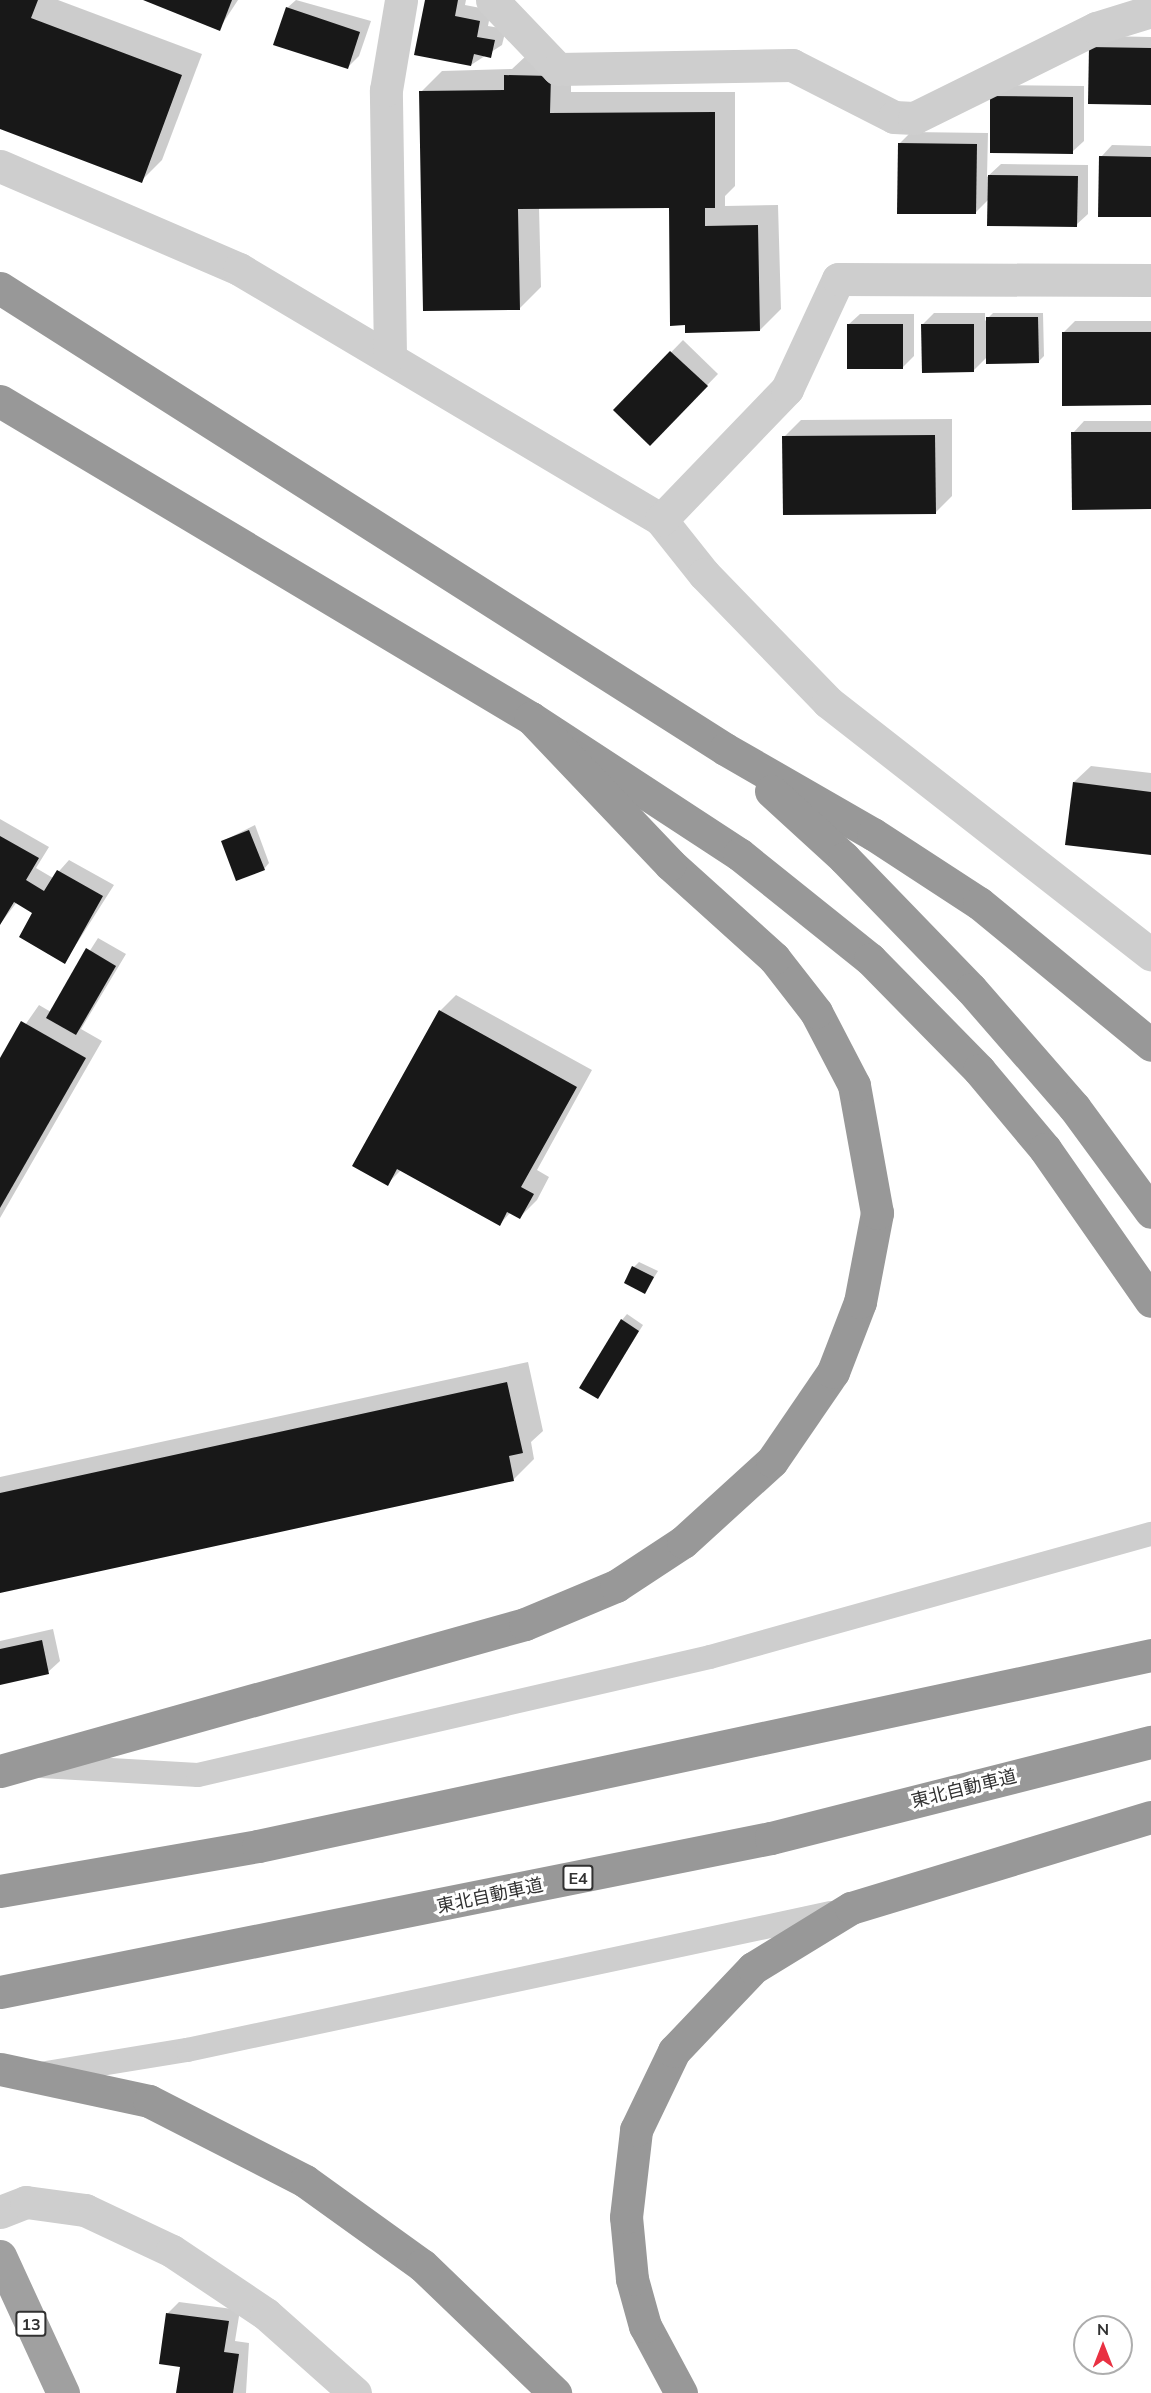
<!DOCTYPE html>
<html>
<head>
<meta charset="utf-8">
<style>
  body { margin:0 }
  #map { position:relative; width:1151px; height:2393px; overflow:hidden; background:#fff; font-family:Mulish,"Noto Sans JP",sans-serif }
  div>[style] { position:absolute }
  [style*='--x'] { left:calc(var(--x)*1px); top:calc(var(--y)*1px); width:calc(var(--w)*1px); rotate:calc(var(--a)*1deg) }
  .shadow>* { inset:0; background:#0003 }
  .building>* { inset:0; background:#181818 }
  .service>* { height:24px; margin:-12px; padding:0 12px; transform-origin:12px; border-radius:12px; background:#cecece }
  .minor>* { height:33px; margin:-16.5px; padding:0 16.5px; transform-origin:16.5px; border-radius:16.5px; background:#cecece }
  .trunk>* { height:33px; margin:-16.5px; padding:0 16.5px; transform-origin:16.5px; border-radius:16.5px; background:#a0a0a0 }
  .motorway>* { height:33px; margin:-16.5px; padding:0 16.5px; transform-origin:16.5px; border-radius:16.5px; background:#989898 }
  span { translate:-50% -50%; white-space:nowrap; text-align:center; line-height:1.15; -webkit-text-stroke:6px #fff; paint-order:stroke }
  .shield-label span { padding:2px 4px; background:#fff; border:2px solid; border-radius:4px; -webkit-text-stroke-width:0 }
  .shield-label { font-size:16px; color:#313131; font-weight:700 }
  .street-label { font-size:18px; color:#313131 }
  .north { position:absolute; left:1073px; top:2315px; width:60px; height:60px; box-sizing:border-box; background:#fff; border:2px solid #adadad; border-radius:50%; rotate:0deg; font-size:16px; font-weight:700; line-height:24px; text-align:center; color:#313131 }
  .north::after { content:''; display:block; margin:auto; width:21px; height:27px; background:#e93142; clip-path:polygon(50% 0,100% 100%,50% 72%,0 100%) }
</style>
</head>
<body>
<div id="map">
  <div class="shadow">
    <div style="clip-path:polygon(0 0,58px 0,202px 54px,162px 160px,141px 181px,0 127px)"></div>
    <div style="clip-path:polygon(147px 0,238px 0,219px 29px)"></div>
    <div style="clip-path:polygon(296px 0,371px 21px,359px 56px,347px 68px,287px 8px)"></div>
    <div style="clip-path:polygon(427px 0,466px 0,465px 5px,491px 10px,488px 26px,506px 29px,502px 45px,471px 65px)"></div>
    <div style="clip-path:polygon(1102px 36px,1151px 37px,1151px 104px,1090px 48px)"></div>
    <div style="clip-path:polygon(527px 55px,571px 55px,571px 92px,735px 92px,735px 186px,725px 196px,725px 206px,778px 205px,781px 309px,760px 330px,670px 207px,539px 207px,541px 287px,520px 308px,421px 92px,442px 71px,512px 69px)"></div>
    <div style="clip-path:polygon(1003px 85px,1084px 86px,1084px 141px,1072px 152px,992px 96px)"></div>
    <div style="clip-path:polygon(911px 132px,988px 133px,987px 177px,1001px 164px,1088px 165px,1088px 214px,1076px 225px,989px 199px,975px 213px,899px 144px)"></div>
    <div style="clip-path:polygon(1112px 145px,1151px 146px,1151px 215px,1101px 157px)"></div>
    <div style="clip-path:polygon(934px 313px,985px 313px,985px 321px,993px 313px,1043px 313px,1044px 356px,1038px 362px,987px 357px,973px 371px,923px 324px)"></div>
    <div style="clip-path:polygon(860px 314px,914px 314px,914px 356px,903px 367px,848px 325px)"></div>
    <div style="clip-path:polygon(1075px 321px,1151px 321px,1151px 404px,1063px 333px)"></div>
    <div style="clip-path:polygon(683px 340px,718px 374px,650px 444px,615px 410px)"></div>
    <div style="clip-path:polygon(952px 419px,952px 496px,935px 513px,784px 437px,801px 420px)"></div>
    <div style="clip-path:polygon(1084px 421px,1151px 421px,1151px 508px,1073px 433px)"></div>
    <div style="clip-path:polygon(1091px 766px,1151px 773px,1151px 854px,1074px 782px)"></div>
    <div style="clip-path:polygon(0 819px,49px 847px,36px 868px,53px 878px,69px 860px,114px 885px,65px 962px,34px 912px,17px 902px,0 924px)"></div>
    <div style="clip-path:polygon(255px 825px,269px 863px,264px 869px,223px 841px)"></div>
    <div style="clip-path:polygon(98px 938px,126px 954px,81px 1029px,102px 1041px,0 1218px,0 1061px,39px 1005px,51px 1012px)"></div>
    <div style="clip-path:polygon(456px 995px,592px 1070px,537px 1170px,549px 1177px,537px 1200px,520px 1217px,511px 1212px,500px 1224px,402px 1169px,387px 1184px,440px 1011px)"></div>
    <div style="clip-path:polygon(639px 1262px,658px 1271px,645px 1292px,634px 1267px)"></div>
    <div style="clip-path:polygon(627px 1314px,643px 1325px,598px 1397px,622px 1320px)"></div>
    <div style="clip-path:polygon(528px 1362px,543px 1431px,531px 1442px,534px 1459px,513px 1480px,0 1592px,0 1477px)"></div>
    <div style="clip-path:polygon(53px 1629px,60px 1661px,48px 1672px,0 1683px,0 1641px)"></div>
    <div style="clip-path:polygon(179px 2302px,240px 2310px,235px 2341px,249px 2343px,246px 2393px,177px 2393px,181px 2366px,168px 2313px)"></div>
  </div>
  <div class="building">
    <div style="clip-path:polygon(0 0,38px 0,31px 18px,182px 75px,142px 183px,0 129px)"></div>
    <div style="clip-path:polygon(143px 0,232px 0,220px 31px)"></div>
    <div style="clip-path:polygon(425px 0,458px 0,455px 16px,480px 21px,477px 37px,495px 40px,491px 58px,474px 54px,471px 66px,414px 55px)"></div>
    <div style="clip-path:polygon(286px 7px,360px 32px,348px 69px,273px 45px)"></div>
    <div style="clip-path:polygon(1089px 47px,1151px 48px,1151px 105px,1088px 104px)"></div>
    <div style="clip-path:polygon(504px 75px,551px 76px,550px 113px,715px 112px,715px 208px,705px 208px,705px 226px,758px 225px,760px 331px,685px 333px,685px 325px,670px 326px,669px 208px,518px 209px,520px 310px,423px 311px,419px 91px,504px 90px)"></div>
    <div style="clip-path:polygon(990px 96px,1073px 97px,1073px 154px,990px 153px)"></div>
    <div style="clip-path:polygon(898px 143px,977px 144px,976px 214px,897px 214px)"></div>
    <div style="clip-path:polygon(1099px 156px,1151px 157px,1151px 217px,1098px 217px)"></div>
    <div style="clip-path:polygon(988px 175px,1078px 176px,1077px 227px,987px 226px)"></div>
    <div style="clip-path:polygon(986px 317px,1038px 317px,1039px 363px,986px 364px)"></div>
    <div style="clip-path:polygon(847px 324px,903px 324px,903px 369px,847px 369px)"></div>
    <div style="clip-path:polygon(921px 324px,974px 324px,974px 372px,922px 373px)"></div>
    <div style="clip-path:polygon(1062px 332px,1151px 332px,1151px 405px,1062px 406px)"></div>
    <div style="clip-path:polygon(670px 351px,708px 386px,650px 446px,613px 410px)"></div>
    <div style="clip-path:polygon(1071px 432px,1151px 432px,1151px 509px,1072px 510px)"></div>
    <div style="clip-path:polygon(935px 435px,936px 514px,783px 515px,782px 436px)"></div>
    <div style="clip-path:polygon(1073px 782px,1151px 792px,1151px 855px,1065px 845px)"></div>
    <div style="clip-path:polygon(249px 830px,265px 870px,236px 881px,221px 841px)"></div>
    <div style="clip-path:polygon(0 836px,39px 858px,26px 880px,44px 891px,57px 870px,103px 896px,65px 964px,19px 937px,32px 913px,14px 902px,0 925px)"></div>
    <div style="clip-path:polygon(86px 948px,116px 966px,76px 1035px,46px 1018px)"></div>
    <div style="clip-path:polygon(439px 1010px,577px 1087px,521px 1187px,534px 1194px,520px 1219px,507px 1212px,500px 1226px,397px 1169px,388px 1186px,352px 1166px)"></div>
    <div style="clip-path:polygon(21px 1021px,86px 1058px,0 1208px,0 1058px)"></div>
    <div style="clip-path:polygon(632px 1266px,654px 1277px,645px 1294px,624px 1283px)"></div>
    <div style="clip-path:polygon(621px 1319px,639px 1331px,598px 1399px,579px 1388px)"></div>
    <div style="clip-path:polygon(507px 1382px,523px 1453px,509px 1456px,514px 1481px,0 1593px,0 1493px)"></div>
    <div style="clip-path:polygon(42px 1640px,49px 1674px,0 1685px,0 1649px)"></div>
    <div style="clip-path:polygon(166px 2313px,229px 2321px,224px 2352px,239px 2354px,233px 2393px,176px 2393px,180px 2367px,159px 2364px)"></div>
  </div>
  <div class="service">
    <div style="--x:41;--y:1766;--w:157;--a:3.3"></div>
    <div style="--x:198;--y:1775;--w:525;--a:-12.98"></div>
    <div style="--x:710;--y:1657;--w:458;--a:-15.6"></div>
    <div style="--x:46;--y:2073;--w:143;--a:-9.3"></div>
    <div style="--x:187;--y:2050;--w:658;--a:-12.01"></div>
  </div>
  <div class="minor">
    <div style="--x:492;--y:0;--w:95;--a:46.3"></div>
    <div style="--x:558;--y:69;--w:234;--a:-1"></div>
    <div style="--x:792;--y:65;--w:114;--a:27"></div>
    <div style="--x:894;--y:117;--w:20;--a:3"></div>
    <div style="--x:914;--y:118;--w:203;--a:-26.3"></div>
    <div style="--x:1096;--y:28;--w:58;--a:-17.2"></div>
    <div style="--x:0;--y:166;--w:260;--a:23.3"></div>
    <div style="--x:239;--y:269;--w:491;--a:30.7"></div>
    <div style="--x:661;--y:520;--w:69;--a:51.5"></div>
    <div style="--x:704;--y:574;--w:178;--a:45.9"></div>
    <div style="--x:828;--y:702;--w:410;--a:38"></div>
    <div style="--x:390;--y:355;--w:265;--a:-90.9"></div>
    <div style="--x:386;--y:90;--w:91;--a:-80.5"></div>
    <div style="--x:661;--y:520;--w:182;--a:-46.1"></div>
    <div style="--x:787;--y:389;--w:121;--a:-65.1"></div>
    <div style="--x:838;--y:279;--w:313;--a:0.2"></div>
    <div style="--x:0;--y:2212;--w:28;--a:-21"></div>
    <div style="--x:26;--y:2202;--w:60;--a:7.7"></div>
    <div style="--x:85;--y:2210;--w:96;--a:25.2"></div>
    <div style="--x:172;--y:2251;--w:113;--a:33.8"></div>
    <div style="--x:266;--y:2314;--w:119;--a:41.6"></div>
  </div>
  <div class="trunk">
    <div style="--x:0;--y:2256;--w:151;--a:65.3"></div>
  </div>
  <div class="motorway">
    <div style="--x:0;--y:288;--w:859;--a:32.45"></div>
    <div style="--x:725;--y:749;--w:171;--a:29.9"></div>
    <div style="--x:873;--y:834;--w:126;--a:33.1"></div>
    <div style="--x:979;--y:903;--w:223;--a:39.5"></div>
    <div style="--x:0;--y:401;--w:618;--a:30.84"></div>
    <div style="--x:531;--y:718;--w:249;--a:33.2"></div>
    <div style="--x:739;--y:854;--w:168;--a:38.7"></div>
    <div style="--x:870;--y:959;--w:156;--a:45.5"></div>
    <div style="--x:979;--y:1070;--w:103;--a:50.1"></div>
    <div style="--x:1045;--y:1149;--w:185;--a:55.1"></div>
    <div style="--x:771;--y:791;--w:99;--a:42.5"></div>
    <div style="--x:844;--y:858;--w:182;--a:45.9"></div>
    <div style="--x:971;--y:989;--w:157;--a:48.9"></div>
    <div style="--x:1074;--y:1107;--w:130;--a:53.7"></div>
    <div style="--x:0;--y:1771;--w:545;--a:-15.64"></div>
    <div style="--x:525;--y:1624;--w:99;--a:-22.7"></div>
    <div style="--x:616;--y:1586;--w:80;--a:-33.3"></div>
    <div style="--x:683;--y:1542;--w:120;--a:-42.3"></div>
    <div style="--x:772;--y:1461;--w:108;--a:-55.6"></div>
    <div style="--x:833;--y:1372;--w:75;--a:-68.9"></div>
    <div style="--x:860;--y:1302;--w:91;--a:-79.2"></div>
    <div style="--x:877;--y:1213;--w:130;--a:-100.2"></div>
    <div style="--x:854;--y:1085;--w:82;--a:-117.5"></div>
    <div style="--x:816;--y:1012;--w:68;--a:-127.9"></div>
    <div style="--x:774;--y:958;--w:140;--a:-137.9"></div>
    <div style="--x:670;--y:864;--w:202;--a:-133.6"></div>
    <div style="--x:0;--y:1891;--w:262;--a:-9.9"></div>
    <div style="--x:258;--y:1846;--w:913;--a:-12.07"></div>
    <div style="--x:0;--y:1992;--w:786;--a:-11.3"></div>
    <div style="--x:771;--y:1838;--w:392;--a:-14.2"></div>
    <div style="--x:0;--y:2069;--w:152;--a:12.1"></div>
    <div style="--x:149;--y:2101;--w:175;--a:27.1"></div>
    <div style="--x:305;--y:2181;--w:144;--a:35.7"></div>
    <div style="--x:422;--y:2265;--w:185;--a:43.9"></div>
    <div style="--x:681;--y:2393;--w:76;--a:-118.2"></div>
    <div style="--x:645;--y:2326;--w:49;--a:-105.5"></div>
    <div style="--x:632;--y:2279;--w:62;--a:-95.5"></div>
    <div style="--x:626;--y:2217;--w:88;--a:-83.4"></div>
    <div style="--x:636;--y:2130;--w:88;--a:-64.3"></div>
    <div style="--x:674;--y:2051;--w:115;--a:-46.4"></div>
    <div style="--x:753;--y:1968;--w:115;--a:-31.5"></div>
    <div style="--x:851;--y:1908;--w:313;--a:-16.9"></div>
  </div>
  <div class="shield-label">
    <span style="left:578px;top:1878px">E4</span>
    <span style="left:31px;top:2324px">13</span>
  </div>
  <div class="street-label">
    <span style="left:964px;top:1789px;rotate:-14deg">東北自動車道</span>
    <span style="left:490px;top:1896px;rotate:-12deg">東北自動車道</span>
  </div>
  <div class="north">N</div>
</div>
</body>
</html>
